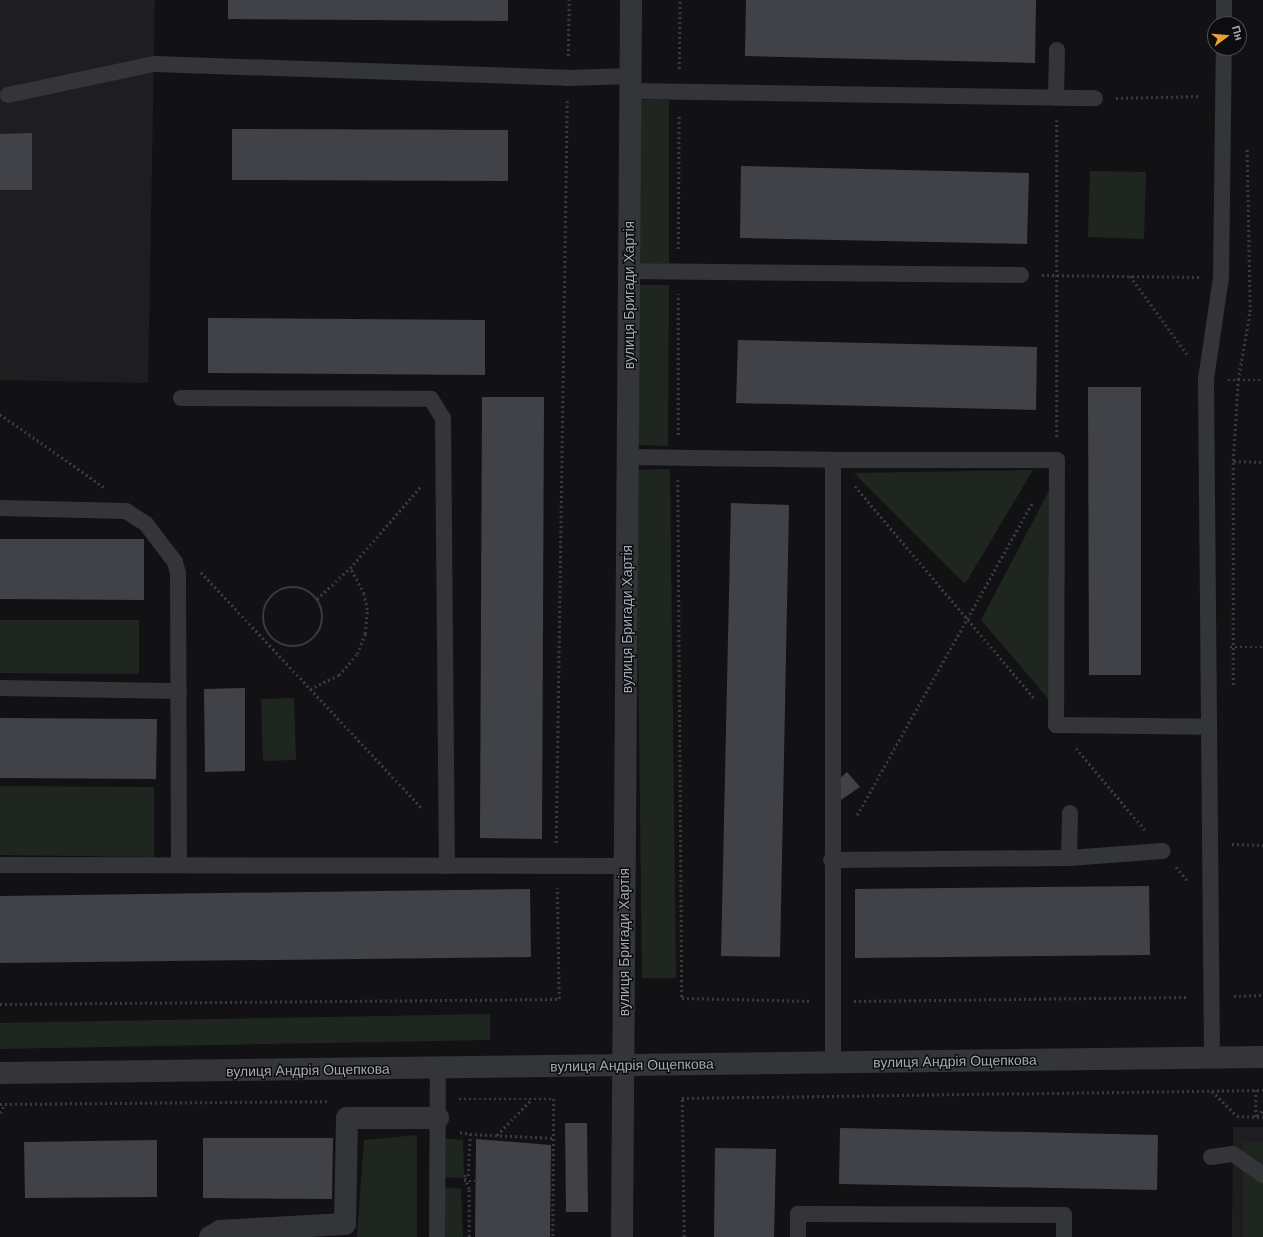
<!DOCTYPE html>
<html>
<head>
<meta charset="utf-8">
<style>
  body { margin:0 }
  #map { position:relative; width:1263px; height:1237px; overflow:hidden; background:#121214; font-family:Arial,sans-serif }
  div>[style] { position:absolute }
  [style*='--x'] { left:calc(var(--x)*1px); top:calc(var(--y)*1px); width:calc(var(--w)*1px); rotate:calc(var(--a)*1deg) }
  .built>* { inset:0; background:#1e1e21 }
  .green>* { inset:0; background:#1f261f }
  .building>* { inset:0; background:#414247 }
  .path>* { height:2.5px; margin-top:-1.25px; transform-origin:0; background:repeating-linear-gradient(90deg,#393c3f 0 2px,transparent 0 5px) }
  .path>.ring { margin:-1.25px; padding:0; box-sizing:content-box; background:none; border:2.5px solid #393c3f; border-radius:50% }
  .service>* { height:16px; margin:-8px; padding:0 8px; transform-origin:8px; border-radius:8px; background:#333538 }
  .minor>* { height:22px; margin:-11px; padding:0 11px; transform-origin:11px; border-radius:11px; background:#333538 }
  .tertiary>* { height:22px; margin:-11px; padding:0 11px; transform-origin:11px; border-radius:11px; background:#333538 }
  span { translate:-50% -50%; white-space:nowrap; text-align:center; line-height:1.15; -webkit-text-stroke:3px #0d0d0f; paint-order:stroke }
  .street-label { font-size:14px; color:#a4aab4 }
  .north { position:absolute; left:1207px; top:16px; width:40px; height:40px; box-sizing:border-box; background:#0d0d0f; border:1px solid #494c51; border-radius:50%; rotate:74deg; font-size:11px; font-weight:700; line-height:16px; text-align:center; color:#a4aab4 }
  .north::after { content:''; display:block; margin:auto; width:14px; height:18px; background:#e9a035; clip-path:polygon(50% 0,100% 100%,50% 72%,0 100%) }
</style>
</head>
<body>
<div id="map">
  <div class="built">
    <div style="clip-path:polygon(0 0,155px 0,148px 383px,0 380px)"></div>
    <div style="clip-path:polygon(1233px 1127px,1263px 1127px,1263px 1237px,1232px 1237px)"></div>
  </div>
  <div class="green">
    <div style="clip-path:polygon(638px 100px,669px 100px,669px 263px,638px 263px)"></div>
    <div style="clip-path:polygon(1090px 171px,1146px 172px,1144px 239px,1088px 237px)"></div>
    <div style="clip-path:polygon(638px 285px,669px 285px,668px 446px,637px 445px)"></div>
    <div style="clip-path:polygon(670px 469px,676px 978px,642px 978px,636px 470px)"></div>
    <div style="clip-path:polygon(1033px 470px,965px 584px,854px 473px)"></div>
    <div style="clip-path:polygon(1049px 491px,1050px 701px,981px 620px)"></div>
    <div style="clip-path:polygon(0 620px,139px 620px,139px 674px,0 673px)"></div>
    <div style="clip-path:polygon(294px 698px,296px 760px,263px 761px,261px 699px)"></div>
    <div style="clip-path:polygon(0 786px,154px 787px,154px 857px,0 855px)"></div>
    <div style="clip-path:polygon(490px 1014px,490px 1040px,0 1049px,0 1023px)"></div>
    <div style="clip-path:polygon(417px 1135px,417px 1237px,357px 1237px,364px 1140px)"></div>
    <div style="clip-path:polygon(441px 1138px,463px 1140px,464px 1178px,441px 1177px)"></div>
    <div style="clip-path:polygon(1243px 1142px,1263px 1143px,1263px 1237px,1243px 1237px)"></div>
    <div style="clip-path:polygon(442px 1187px,461px 1189px,463px 1237px,440px 1237px)"></div>
  </div>
  <div class="building">
    <div style="clip-path:polygon(228px 0,508px 0,508px 21px,228px 19px)"></div>
    <div style="clip-path:polygon(746px 0,1036px 0,1035px 63px,745px 56px)"></div>
    <div style="clip-path:polygon(232px 129px,508px 130px,508px 181px,232px 180px)"></div>
    <div style="clip-path:polygon(32px 133px,32px 190px,0 190px,0 134px)"></div>
    <div style="clip-path:polygon(741px 166px,1029px 173px,1027px 244px,740px 238px)"></div>
    <div style="clip-path:polygon(208px 318px,485px 320px,485px 375px,208px 373px)"></div>
    <div style="clip-path:polygon(738px 340px,1037px 347px,1036px 410px,736px 403px)"></div>
    <div style="clip-path:polygon(1088px 387px,1141px 387px,1141px 675px,1089px 675px)"></div>
    <div style="clip-path:polygon(482px 397px,544px 397px,542px 839px,480px 838px)"></div>
    <div style="clip-path:polygon(731px 503px,789px 505px,780px 957px,721px 956px)"></div>
    <div style="clip-path:polygon(0 539px,144px 539px,144px 600px,0 599px)"></div>
    <div style="clip-path:polygon(245px 688px,245px 771px,205px 772px,204px 689px)"></div>
    <div style="clip-path:polygon(0 718px,157px 719px,156px 779px,0 778px)"></div>
    <div style="clip-path:polygon(847px 772px,860px 787px,841px 800px,837px 781px)"></div>
    <div style="clip-path:polygon(1149px 886px,1150px 955px,855px 958px,855px 889px)"></div>
    <div style="clip-path:polygon(530px 889px,531px 957px,0 963px,0 896px)"></div>
    <div style="clip-path:polygon(565px 1123px,587px 1123px,588px 1212px,566px 1212px)"></div>
    <div style="clip-path:polygon(840px 1128px,1158px 1135px,1157px 1190px,839px 1184px)"></div>
    <div style="clip-path:polygon(203px 1138px,333px 1138px,332px 1199px,203px 1198px)"></div>
    <div style="clip-path:polygon(476px 1139px,551px 1145px,550px 1237px,475px 1237px)"></div>
    <div style="clip-path:polygon(157px 1140px,157px 1197px,25px 1198px,24px 1142px)"></div>
    <div style="clip-path:polygon(715px 1148px,776px 1149px,774px 1237px,714px 1237px)"></div>
  </div>
  <div class="path">
    <div style="--x:568;--y:56;--w:56;--a:-89"></div>
    <div style="--x:679;--y:69;--w:69;--a:-89.2"></div>
    <div style="--x:1116;--y:98;--w:85;--a:-1.3"></div>
    <div style="--x:1057;--y:120;--w:317;--a:90"></div>
    <div style="--x:678;--y:249;--w:135;--a:-89.6"></div>
    <div style="--x:1042;--y:275;--w:157;--a:0.7"></div>
    <div style="--x:1130;--y:276;--w:97;--a:53.8"></div>
    <div style="--x:1228;--y:380;--w:35;--a:0"></div>
    <div style="--x:0;--y:414;--w:127;--a:35.1"></div>
    <div style="--x:678;--y:435;--w:141;--a:-90"></div>
    <div style="--x:1234;--y:461;--w:29;--a:2"></div>
    <div style="--x:678;--y:480;--w:518;--a:89.56"></div>
    <div style="--x:682;--y:998;--w:129;--a:1.3"></div>
    <div style="--x:855;--y:486;--w:277;--a:49.8"></div>
    <div style="--x:201;--y:572;--w:325;--a:46.9"></div>
    <div class="ring" style="left:263px;top:587px;width:57.5px;height:57.5px"></div>
    <div style="--x:317;--y:599;--w:45;--a:-43.2"></div>
    <div style="--x:1230;--y:647;--w:33;--a:0"></div>
    <div style="--x:1233;--y:685;--w:224;--a:-90"></div>
    <div style="--x:1233;--y:461;--w:81;--a:-86.5"></div>
    <div style="--x:1238;--y:380;--w:69;--a:-80"></div>
    <div style="--x:1250;--y:312;--w:163;--a:-91.1"></div>
    <div style="--x:310;--y:689;--w:32;--a:-26"></div>
    <div style="--x:339;--y:675;--w:28;--a:-49"></div>
    <div style="--x:357;--y:654;--w:22;--a:-68"></div>
    <div style="--x:365;--y:634;--w:24;--a:-85"></div>
    <div style="--x:367;--y:610;--w:16;--a:-101"></div>
    <div style="--x:364;--y:594;--w:30;--a:-118"></div>
    <div style="--x:350;--y:568;--w:108;--a:-49.1"></div>
    <div style="--x:1076;--y:748;--w:107;--a:49.9"></div>
    <div style="--x:857;--y:815;--w:359;--a:-60.7"></div>
    <div style="--x:556;--y:843;--w:742;--a:-89.15"></div>
    <div style="--x:1232;--y:844;--w:31;--a:2"></div>
    <div style="--x:1176;--y:867;--w:17;--a:50"></div>
    <div style="--x:1234;--y:996;--w:29;--a:-2"></div>
    <div style="--x:854;--y:1001;--w:335;--a:-0.7"></div>
    <div style="--x:0;--y:1004;--w:559;--a:-0.51"></div>
    <div style="--x:559;--y:999;--w:111;--a:-91"></div>
    <div style="--x:1256;--y:1090;--w:27;--a:90"></div>
    <div style="--x:1212;--y:1091;--w:35;--a:45"></div>
    <div style="--x:1237;--y:1116;--w:26;--a:2"></div>
    <div style="--x:459;--y:1099;--w:95;--a:0"></div>
    <div style="--x:554;--y:1099;--w:138;--a:90.4"></div>
    <div style="--x:0;--y:1104;--w:328;--a:-0.5"></div>
    <div style="--x:0;--y:1113;--w:10;--a:-61"></div>
    <div style="--x:1257;--y:1116;--w:8;--a:-45"></div>
    <div style="--x:460;--y:1132;--w:10;--a:11"></div>
    <div style="--x:497;--y:1135;--w:50;--a:-45.8"></div>
    <div style="--x:464;--y:1181;--w:11;--a:0"></div>
    <div style="--x:469;--y:1237;--w:48;--a:-90"></div>
    <div style="--x:469;--y:1189;--w:14;--a:-111"></div>
    <div style="--x:464;--y:1176;--w:4;--a:0"></div>
    <div style="--x:468;--y:1176;--w:42;--a:-87.3"></div>
    <div style="--x:470;--y:1134;--w:84;--a:2.7"></div>
    <div style="--x:684;--y:1237;--w:139;--a:-90.8"></div>
    <div style="--x:682;--y:1098;--w:581;--a:-0.79"></div>
  </div>
  <div class="service">
    <div style="--x:1224;--y:24;--w:24;--a:-90"></div>
    <div style="--x:631;--y:91;--w:464;--a:0.9"></div>
    <div style="--x:8;--y:95;--w:149;--a:-12"></div>
    <div style="--x:154;--y:64;--w:413;--a:1.9"></div>
    <div style="--x:567;--y:78;--w:63;--a:-1.8"></div>
    <div style="--x:1056;--y:98;--w:48;--a:-88.8"></div>
    <div style="--x:629;--y:271;--w:392;--a:0.6"></div>
    <div style="--x:181;--y:398;--w:250;--a:0.2"></div>
    <div style="--x:431;--y:399;--w:22;--a:58"></div>
    <div style="--x:443;--y:418;--w:448;--a:89.5"></div>
    <div style="--x:628;--y:457;--w:205;--a:0.8"></div>
    <div style="--x:833;--y:460;--w:603;--a:90"></div>
    <div style="--x:833;--y:460;--w:224;--a:0"></div>
    <div style="--x:1057;--y:460;--w:265;--a:90.2"></div>
    <div style="--x:1056;--y:725;--w:153;--a:0.7"></div>
    <div style="--x:0;--y:508;--w:126;--a:1.4"></div>
    <div style="--x:126;--y:511;--w:24;--a:33"></div>
    <div style="--x:146;--y:524;--w:48;--a:52.7"></div>
    <div style="--x:175;--y:562;--w:11;--a:75"></div>
    <div style="--x:178;--y:573;--w:292;--a:89.8"></div>
    <div style="--x:0;--y:688;--w:179;--a:1"></div>
    <div style="--x:1069;--y:858;--w:45;--a:-88.7"></div>
    <div style="--x:831;--y:860;--w:238;--a:-0.5"></div>
    <div style="--x:1069;--y:858;--w:94;--a:-4.3"></div>
    <div style="--x:0;--y:865;--w:625;--a:0.09"></div>
    <div style="--x:1212;--y:1058;--w:679;--a:-90.51"></div>
    <div style="--x:1206;--y:379;--w:102;--a:-81.6"></div>
    <div style="--x:1221;--y:278;--w:230;--a:-89.3"></div>
    <div style="--x:1211;--y:1157;--w:22;--a:-8"></div>
    <div style="--x:1233;--y:1154;--w:37;--a:35"></div>
    <div style="--x:437;--y:1237;--w:169;--a:-89.7"></div>
    <div style="--x:798;--y:1237;--w:23;--a:-90"></div>
    <div style="--x:798;--y:1214;--w:266;--a:0.2"></div>
    <div style="--x:1064;--y:1215;--w:22;--a:90"></div>
  </div>
  <div class="minor">
    <div style="--x:210;--y:1237;--w:12;--a:-31"></div>
    <div style="--x:220;--y:1231;--w:125;--a:-3.2"></div>
    <div style="--x:345;--y:1224;--w:106;--a:-88.9"></div>
    <div style="--x:347;--y:1118;--w:91;--a:0"></div>
  </div>
  <div class="tertiary">
    <div style="--x:0;--y:1073;--w:1263;--a:-0.73"></div>
    <div style="--x:622;--y:1237;--w:1237;--a:-89.58"></div>
  </div>
  <div class="street-label">
    <span style="left:629px;top:295px;rotate:-90deg">вулиця Бригади Хартія</span>
    <span style="left:627px;top:619px;rotate:-90deg">вулиця Бригади Хартія</span>
    <span style="left:624px;top:942px;rotate:-90deg">вулиця Бригади Хартія</span>
    <span style="left:955px;top:1061px;rotate:-1deg">вулиця Андрія Ощепкова</span>
    <span style="left:632px;top:1065px;rotate:-1deg">вулиця Андрія Ощепкова</span>
    <span style="left:308px;top:1070px;rotate:-1deg">вулиця Андрія Ощепкова</span>
  </div>
  <div class="north">Пн</div>
</div>
</body>
</html>
